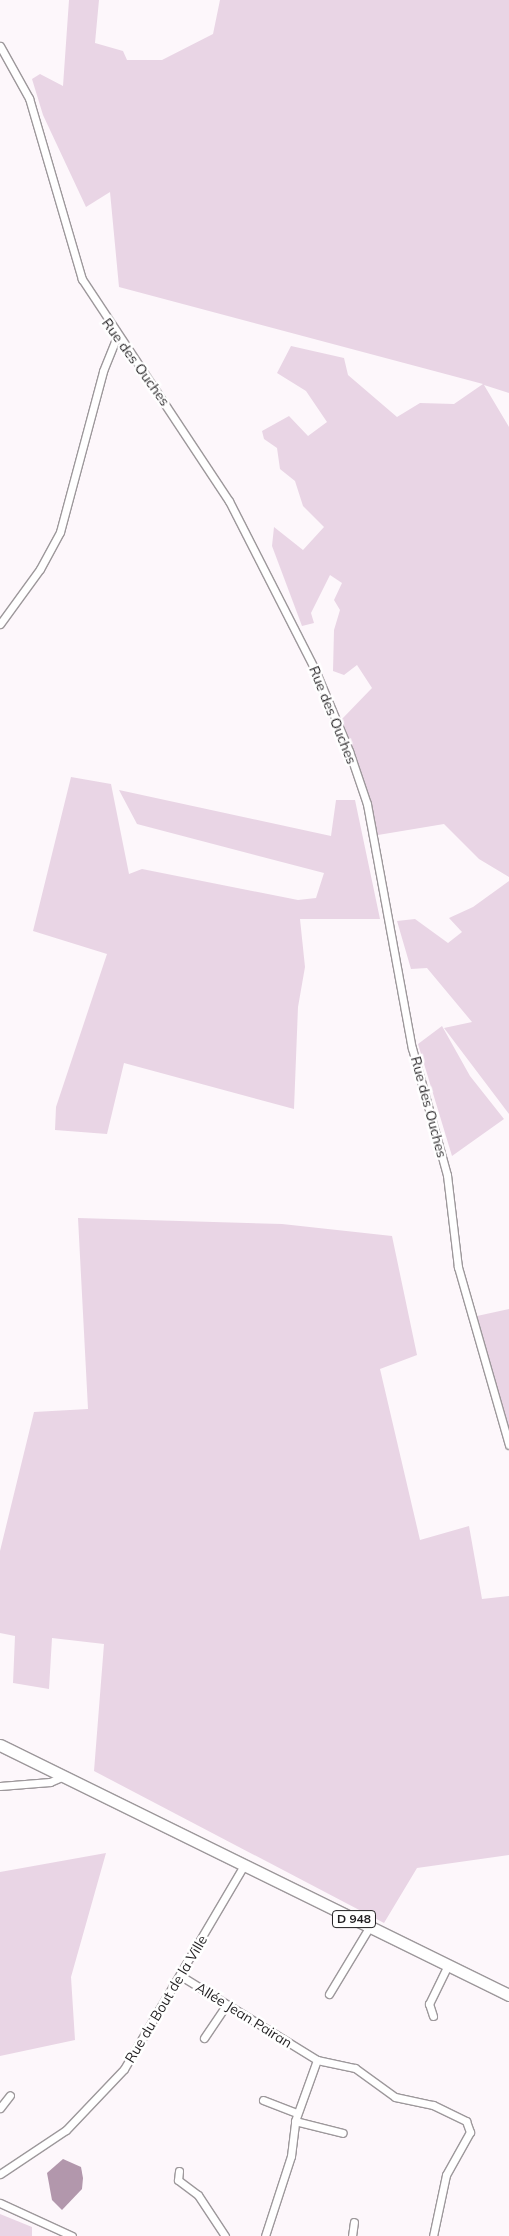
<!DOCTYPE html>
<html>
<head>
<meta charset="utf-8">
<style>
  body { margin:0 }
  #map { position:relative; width:509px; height:2236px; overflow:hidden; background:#fdf7fb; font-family:Mulish,sans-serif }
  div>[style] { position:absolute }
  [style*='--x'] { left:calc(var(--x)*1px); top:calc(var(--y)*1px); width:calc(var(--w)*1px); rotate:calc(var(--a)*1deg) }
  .green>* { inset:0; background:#e9d5e5 }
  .water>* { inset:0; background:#b297ac }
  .roads { filter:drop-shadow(1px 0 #9d989b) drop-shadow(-1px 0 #9d989b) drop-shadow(0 1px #9d989b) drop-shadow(0 -1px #9d989b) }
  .street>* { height:7px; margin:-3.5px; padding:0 3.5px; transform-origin:3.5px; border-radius:3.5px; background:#fff }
  .primary>* { height:11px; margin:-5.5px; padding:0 5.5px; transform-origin:5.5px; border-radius:5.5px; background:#fff }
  span { translate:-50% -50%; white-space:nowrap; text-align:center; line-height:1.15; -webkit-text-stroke:5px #fff; paint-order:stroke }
  .shield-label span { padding:1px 4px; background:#fff; border:1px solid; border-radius:4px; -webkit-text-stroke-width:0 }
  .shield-label { font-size:12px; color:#211f21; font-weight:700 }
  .street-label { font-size:14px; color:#211f21 }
</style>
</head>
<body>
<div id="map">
  <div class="green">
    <div style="clip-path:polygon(69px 0,99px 0,95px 43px,123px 51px,127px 60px,162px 60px,213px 34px,220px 0,509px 0,509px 393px,484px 385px,509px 427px,509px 877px,479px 859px,444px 824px,378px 835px,341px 720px,372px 688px,357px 665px,344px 675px,333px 671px,334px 630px,340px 610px,334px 600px,342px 583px,330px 575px,311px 613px,314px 623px,302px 626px,272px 546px,274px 527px,303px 550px,324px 527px,303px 506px,295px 481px,280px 469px,277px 448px,264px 439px,262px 431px,289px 416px,308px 436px,327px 422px,306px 391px,277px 373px,291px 346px,344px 358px,348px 375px,397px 417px,420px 403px,454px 404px,483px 384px,119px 287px,110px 192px,86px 207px,43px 115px,32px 79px,40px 74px,63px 86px)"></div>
    <div style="clip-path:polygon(71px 777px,111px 784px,129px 874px,142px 869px,298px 900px,316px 898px,324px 873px,137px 824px,119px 790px,331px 836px,336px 800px,355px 800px,380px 919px,300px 919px,305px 967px,298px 1007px,294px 1109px,124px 1063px,107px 1134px,55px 1130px,56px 1107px,107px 954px,33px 931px)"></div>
    <div style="clip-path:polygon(509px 881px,509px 1114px,444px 1028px,472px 1022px,427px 968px,411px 969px,397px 921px,415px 919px,448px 943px,462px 932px,449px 918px,473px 907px)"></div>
    <div style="clip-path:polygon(442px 1026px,470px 1076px,504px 1119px,452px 1156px,418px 1044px)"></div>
    <div style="clip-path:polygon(78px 1218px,282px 1224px,392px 1236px,417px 1355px,380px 1369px,420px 1540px,469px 1526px,482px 1599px,509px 1596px,509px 1855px,417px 1868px,384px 1923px,94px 1771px,104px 1644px,52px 1638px,49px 1689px,13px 1683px,15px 1636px,0 1633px,0 1551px,34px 1412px,88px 1409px)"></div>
    <div style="clip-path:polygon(509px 1309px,509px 1429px,477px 1316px)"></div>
    <div style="clip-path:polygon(106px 1853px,71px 1977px,75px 2040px,0 2056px,0 1872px)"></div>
    <div style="clip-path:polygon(0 2214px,32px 2227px,32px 2236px,0 2236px)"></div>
  </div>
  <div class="water">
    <div style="clip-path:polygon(63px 2159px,81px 2167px,83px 2178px,82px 2189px,62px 2210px,52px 2200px,47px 2173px)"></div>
  </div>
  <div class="roads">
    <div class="street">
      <div style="--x:0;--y:46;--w:60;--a:60.9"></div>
      <div style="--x:29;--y:98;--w:189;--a:73.7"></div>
      <div style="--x:82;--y:279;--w:266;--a:56.5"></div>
      <div style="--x:229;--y:501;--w:192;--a:63"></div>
      <div style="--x:316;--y:672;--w:86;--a:67.3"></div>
      <div style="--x:349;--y:751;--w:56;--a:71.2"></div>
      <div style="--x:367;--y:804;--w:248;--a:79.6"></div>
      <div style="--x:412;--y:1048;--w:132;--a:74.6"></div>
      <div style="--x:447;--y:1175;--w:93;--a:83.2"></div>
      <div style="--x:458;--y:1267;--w:185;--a:74"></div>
      <div style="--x:0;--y:624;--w:68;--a:-54"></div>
      <div style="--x:40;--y:569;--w:42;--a:-61.6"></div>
      <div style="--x:60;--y:532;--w:167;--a:-75"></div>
      <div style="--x:103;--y:371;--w:38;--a:-68"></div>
      <div style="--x:0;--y:1786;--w:50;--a:-4.6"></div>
      <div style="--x:50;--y:1782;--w:15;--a:-23"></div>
      <div style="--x:181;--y:1976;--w:160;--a:31.7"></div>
      <div style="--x:317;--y:2060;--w:39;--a:12"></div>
      <div style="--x:355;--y:2068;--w:49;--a:35.9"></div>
      <div style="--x:395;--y:2097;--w:39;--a:12"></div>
      <div style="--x:433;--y:2105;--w:37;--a:26"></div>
      <div style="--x:466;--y:2121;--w:12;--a:70"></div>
      <div style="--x:470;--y:2132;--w:49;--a:119.2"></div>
      <div style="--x:446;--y:2175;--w:62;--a:102"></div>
      <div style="--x:329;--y:1994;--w:79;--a:-58.9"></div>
      <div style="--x:433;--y:2016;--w:13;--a:-108"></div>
      <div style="--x:429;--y:2004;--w:43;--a:-64"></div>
      <div style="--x:204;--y:2038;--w:40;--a:-56"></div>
      <div style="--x:263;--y:2100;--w:36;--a:21"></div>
      <div style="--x:0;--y:2108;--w:16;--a:-52"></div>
      <div style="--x:295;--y:2121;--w:49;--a:14"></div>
      <div style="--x:179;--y:2171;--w:9;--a:96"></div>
      <div style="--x:178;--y:2180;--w:25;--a:37"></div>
      <div style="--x:198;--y:2195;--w:49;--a:56.6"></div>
      <div style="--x:0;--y:2174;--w:79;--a:-33.7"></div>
      <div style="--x:66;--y:2130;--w:84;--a:-46.4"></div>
      <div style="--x:124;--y:2069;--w:237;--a:-59.5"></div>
      <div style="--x:0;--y:2203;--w:79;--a:24.6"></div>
      <div style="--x:265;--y:2236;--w:84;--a:-72"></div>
      <div style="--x:291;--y:2156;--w:35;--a:-83"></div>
      <div style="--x:295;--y:2121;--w:65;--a:-70.2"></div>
      <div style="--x:352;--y:2236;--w:14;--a:-82"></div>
    </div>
    <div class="primary">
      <div style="--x:0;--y:1745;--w:567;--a:26.16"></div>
    </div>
  </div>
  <div class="shield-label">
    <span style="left:354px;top:1919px">D 948</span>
  </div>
  <div class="street-label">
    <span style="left:136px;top:362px;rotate:54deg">Rue des Ouches</span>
    <span style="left:333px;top:715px;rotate:68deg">Rue des Ouches</span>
    <span style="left:429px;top:1107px;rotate:75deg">Rue des Ouches</span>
    <span style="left:166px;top:1999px;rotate:-59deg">Rue du Bout de la Ville</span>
    <span style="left:244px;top:2015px;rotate:32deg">Allée Jean Pairan</span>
  </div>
</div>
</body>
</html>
